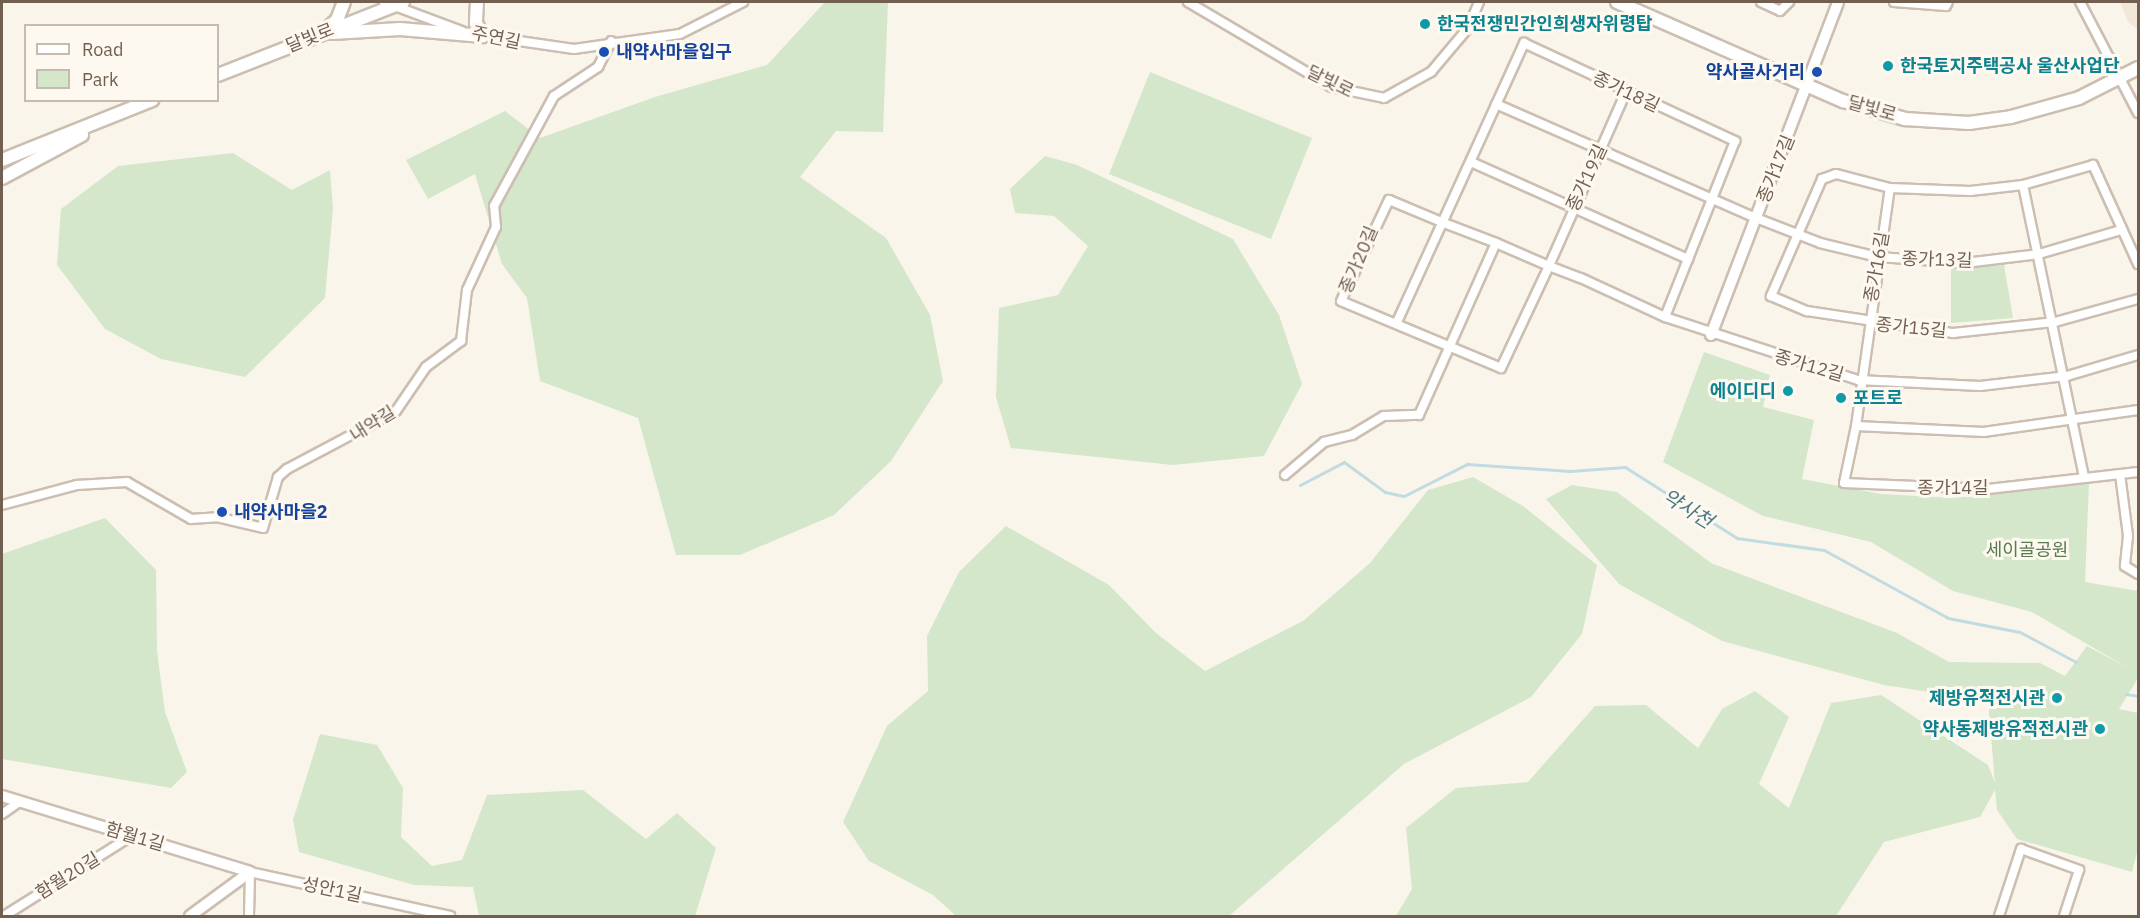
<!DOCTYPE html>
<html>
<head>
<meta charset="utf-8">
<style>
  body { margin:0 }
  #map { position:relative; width:2140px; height:918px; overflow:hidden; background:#faf5eb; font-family:"IBM Plex Sans","Noto Sans KR",sans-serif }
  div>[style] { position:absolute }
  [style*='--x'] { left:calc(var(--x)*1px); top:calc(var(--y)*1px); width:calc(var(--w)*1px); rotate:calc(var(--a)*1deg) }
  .residential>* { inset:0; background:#f1e8da }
  .green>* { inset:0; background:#d4e7ca }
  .stream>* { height:3px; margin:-1.5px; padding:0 1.5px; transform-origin:1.5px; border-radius:1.5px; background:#c1dbe2 }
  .roads { filter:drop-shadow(2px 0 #ccbeb1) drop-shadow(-2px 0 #ccbeb1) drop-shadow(0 2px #ccbeb1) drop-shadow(0 -2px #ccbeb1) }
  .minor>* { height:8px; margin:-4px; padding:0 4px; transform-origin:4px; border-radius:4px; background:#fff }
  .tertiary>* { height:10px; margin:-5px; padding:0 5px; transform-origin:5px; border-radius:5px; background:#fff }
  .secondary>* { height:12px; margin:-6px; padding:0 6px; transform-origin:6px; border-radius:6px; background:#fff }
  .dots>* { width:16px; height:16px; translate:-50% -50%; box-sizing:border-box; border:3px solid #fdf9f1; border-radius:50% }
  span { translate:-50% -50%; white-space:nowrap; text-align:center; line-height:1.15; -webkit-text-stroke:6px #fdf9f1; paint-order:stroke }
  .culture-label { font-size:18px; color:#0d838f; font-weight:700 }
  .left { translate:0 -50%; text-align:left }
  .right { translate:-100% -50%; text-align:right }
  .street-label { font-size:18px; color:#735f50 }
  .transit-label { font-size:18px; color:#164399; font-weight:700 }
  .park-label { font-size:18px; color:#587c4d }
  .water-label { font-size:20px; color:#4c7783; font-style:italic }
  .frame { position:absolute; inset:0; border:3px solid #735f50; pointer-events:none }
  .legend { position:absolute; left:24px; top:24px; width:195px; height:78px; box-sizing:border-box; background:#fdf9f1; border:2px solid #c6bbb1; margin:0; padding:8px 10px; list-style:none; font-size:18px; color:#735f50 }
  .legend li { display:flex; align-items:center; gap:12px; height:30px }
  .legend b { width:30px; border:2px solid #c6bbb1 }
</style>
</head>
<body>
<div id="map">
  <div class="residential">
    <div style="clip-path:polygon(2120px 2px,2138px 2px,2138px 30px,2128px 22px)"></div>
  </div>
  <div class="green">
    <div style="clip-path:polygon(825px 2px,888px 2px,883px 132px,836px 131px,800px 177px,886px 238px,930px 315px,943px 381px,891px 461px,834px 515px,740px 555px,676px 555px,638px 418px,540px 381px,527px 298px,502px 264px,475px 174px,428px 199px,406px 160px,505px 111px,540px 138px,655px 97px,767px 65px)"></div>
    <div style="clip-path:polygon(1150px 72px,1312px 138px,1271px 239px,1109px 174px)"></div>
    <div style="clip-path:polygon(233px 153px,292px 190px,330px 170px,333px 208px,325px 298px,245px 377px,161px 359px,105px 329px,57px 265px,61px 209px,118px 166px)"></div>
    <div style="clip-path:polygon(1045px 156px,1077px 165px,1233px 239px,1279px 315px,1302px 384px,1264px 456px,1173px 465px,1011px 448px,996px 397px,999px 308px,1058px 295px,1088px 246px,1054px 216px,1015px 213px,1010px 189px)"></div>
    <div style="clip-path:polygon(2004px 265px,2013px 318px,1951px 323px,1951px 268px)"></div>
    <div style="clip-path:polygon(1704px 352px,1770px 375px,1763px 407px,1814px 420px,1802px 479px,1881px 494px,1953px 498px,2089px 483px,2085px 582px,2138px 591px,2138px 678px,2119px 709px,2138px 713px,2138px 848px,2132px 872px,2017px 839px,1997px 810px,1995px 790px,1980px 817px,1884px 842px,1836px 916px,1396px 916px,1412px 889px,1406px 828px,1456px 788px,1528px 782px,1595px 706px,1646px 705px,1698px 748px,1722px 709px,1755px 691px,1789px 717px,1759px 784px,1789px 808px,1831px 703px,1881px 695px,1988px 765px,1995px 783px,1988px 701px,1884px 685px,1722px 641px,1619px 584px,1546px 499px,1572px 485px,1617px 492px,1711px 563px,1897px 633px,1949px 662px,2040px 663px,2065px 676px,2087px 646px,2128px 668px,2032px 612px,1953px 591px,1871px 542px,1763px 516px,1663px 462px)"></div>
    <div style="clip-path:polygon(1473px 477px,1523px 506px,1597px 565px,1582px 634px,1531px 697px,1404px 764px,1229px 916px,956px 916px,933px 895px,869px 861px,843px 822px,887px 726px,928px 691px,927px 636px,959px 572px,1006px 526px,1109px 585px,1156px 633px,1205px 671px,1303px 621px,1370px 563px,1428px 490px)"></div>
    <div style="clip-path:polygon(105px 518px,156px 570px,157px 651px,165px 712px,187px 772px,171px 788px,2px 759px,2px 554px)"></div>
    <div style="clip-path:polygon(320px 734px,377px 745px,403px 788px,401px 837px,432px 866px,462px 860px,487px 795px,583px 790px,646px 839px,677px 813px,716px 848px,695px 916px,479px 916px,473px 887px,414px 885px,299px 852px,293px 820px)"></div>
  </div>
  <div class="stream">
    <div style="--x:1300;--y:485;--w:50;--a:-27.6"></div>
    <div style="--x:1344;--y:462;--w:51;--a:36.2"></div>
    <div style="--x:1385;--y:492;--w:19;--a:12"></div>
    <div style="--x:1404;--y:496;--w:71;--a:-26.9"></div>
    <div style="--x:1467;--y:464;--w:103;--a:3.9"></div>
    <div style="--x:1570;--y:471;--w:55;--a:-4.2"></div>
    <div style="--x:1625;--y:467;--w:133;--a:32.4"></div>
    <div style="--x:1737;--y:538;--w:88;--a:7.9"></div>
    <div style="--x:1824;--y:550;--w:141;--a:28.7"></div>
    <div style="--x:1948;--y:618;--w:73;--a:11"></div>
    <div style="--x:2020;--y:632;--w:64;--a:28.2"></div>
    <div style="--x:2126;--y:694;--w:12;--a:9"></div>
  </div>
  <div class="roads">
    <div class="minor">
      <div style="--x:384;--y:2;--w:83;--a:20.4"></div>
      <div style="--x:1188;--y:2;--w:167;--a:30.6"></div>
      <div style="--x:1332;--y:87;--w:53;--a:11.9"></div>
      <div style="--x:1384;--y:98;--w:54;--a:-29"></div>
      <div style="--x:1431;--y:72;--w:57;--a:-49.9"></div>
      <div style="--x:1468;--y:28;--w:28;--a:-67"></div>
      <div style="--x:1761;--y:2;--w:21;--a:25"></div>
      <div style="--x:1780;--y:11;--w:13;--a:-45"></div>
      <div style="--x:1894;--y:2;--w:52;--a:4.4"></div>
      <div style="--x:1946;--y:6;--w:4;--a:-63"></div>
      <div style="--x:2080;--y:2;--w:125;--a:62.4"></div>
      <div style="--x:478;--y:35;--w:97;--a:8.3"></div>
      <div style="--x:574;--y:49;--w:107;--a:-8.1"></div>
      <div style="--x:680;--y:34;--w:71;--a:-26.9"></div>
      <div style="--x:1626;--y:92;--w:190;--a:113.9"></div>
      <div style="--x:1549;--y:266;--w:113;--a:115.2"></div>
      <div style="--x:1501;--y:368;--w:173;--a:-157.3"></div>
      <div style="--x:1341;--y:301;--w:112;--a:-64.6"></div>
      <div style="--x:1389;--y:200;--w:60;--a:22.7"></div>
      <div style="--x:1444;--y:223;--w:56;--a:21"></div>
      <div style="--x:1496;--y:243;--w:58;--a:23.5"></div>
      <div style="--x:1549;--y:266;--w:34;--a:21"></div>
      <div style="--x:1581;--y:278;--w:93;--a:24.9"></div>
      <div style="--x:1665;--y:317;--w:203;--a:18.1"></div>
      <div style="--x:1858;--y:380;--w:122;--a:2.8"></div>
      <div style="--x:1980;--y:386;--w:88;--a:-6.6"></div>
      <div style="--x:2067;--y:376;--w:74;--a:-16.5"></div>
      <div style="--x:1496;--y:104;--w:284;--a:23.7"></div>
      <div style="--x:1756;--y:218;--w:69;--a:21.3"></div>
      <div style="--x:1820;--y:243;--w:60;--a:13.6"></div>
      <div style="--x:1878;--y:257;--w:87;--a:3.9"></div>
      <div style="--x:1965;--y:263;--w:75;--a:-6.9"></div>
      <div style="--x:2039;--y:254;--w:85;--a:-16.3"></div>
      <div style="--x:1471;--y:162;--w:238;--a:24.1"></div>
      <div style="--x:2023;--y:185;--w:299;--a:78.2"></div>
      <div style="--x:2138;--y:264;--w:109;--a:-114.4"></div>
      <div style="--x:2093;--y:165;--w:73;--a:164.1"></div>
      <div style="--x:2023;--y:185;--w:53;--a:173.5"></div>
      <div style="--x:1970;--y:191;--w:80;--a:-177.9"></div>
      <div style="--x:1890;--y:188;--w:56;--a:-165.5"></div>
      <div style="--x:1836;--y:174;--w:15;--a:160"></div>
      <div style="--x:1822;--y:179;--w:128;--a:113.6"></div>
      <div style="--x:1771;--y:296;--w:39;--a:23"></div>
      <div style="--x:1807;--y:311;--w:148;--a:8.6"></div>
      <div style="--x:1953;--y:333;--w:103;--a:-6.2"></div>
      <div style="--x:2055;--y:322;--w:86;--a:-15.5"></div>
      <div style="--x:1397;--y:322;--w:307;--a:-65.5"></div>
      <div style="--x:1524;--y:43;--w:233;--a:24.9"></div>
      <div style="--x:1735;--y:141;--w:189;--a:111.7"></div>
      <div style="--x:2138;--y:410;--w:156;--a:171.9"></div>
      <div style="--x:1984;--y:432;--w:128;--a:-177.3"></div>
      <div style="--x:1856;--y:426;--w:58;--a:101.9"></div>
      <div style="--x:1844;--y:483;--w:144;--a:2.4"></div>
      <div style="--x:1988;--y:489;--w:151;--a:-6.5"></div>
      <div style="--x:1856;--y:426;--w:240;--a:-81.9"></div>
      <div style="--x:2120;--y:474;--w:63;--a:82.6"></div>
      <div style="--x:2128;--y:536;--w:30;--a:96"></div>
      <div style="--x:2125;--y:566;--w:15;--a:32"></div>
      <div style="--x:1285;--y:475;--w:51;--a:-40.2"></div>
      <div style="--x:1324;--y:442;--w:29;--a:-14"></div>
      <div style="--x:1352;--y:435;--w:37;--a:-31"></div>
      <div style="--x:1384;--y:416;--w:35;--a:-2"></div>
      <div style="--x:1419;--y:415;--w:188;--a:-65.9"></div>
      <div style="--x:2;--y:505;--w:78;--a:-14.9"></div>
      <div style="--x:77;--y:485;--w:50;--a:-3.4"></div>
      <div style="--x:127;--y:482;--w:74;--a:30"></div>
      <div style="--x:191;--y:519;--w:26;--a:-4"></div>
      <div style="--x:217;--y:517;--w:47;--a:13.4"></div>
      <div style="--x:263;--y:528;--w:53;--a:-73.6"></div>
      <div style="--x:278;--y:477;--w:12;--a:-42"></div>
      <div style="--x:287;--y:469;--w:123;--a:-28"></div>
      <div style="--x:396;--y:411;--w:53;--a:-55.7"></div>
      <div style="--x:426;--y:367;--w:44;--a:-36.6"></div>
      <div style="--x:461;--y:341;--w:51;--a:-83.3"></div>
      <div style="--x:467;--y:290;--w:69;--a:-65.3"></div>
      <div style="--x:496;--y:227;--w:21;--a:-95"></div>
      <div style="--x:494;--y:206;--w:125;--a:-61.4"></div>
      <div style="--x:554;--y:96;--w:53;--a:-33.4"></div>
      <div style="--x:598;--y:67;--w:29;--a:-63"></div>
      <div style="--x:2;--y:814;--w:21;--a:-35"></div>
      <div style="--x:4;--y:916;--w:152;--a:-32.1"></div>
      <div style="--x:249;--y:916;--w:44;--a:-88.7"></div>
      <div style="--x:250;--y:872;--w:205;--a:12.4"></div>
      <div style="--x:1999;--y:916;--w:71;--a:-71.8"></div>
      <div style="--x:2021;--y:849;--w:62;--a:19.9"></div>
      <div style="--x:2079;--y:870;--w:48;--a:108.1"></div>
    </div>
    <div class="tertiary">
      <div style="--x:1711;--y:335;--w:356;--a:-69.1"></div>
      <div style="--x:2;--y:796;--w:259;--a:17"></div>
      <div style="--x:190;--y:916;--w:74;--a:-36.3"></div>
    </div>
    <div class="secondary">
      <div style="--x:477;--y:2;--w:21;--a:93"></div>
      <div style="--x:476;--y:23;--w:15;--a:62"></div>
      <div style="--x:1617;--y:2;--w:247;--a:23.7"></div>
      <div style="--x:1843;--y:101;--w:65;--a:16.2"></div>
      <div style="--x:1905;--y:119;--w:64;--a:3.6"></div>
      <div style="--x:1969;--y:123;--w:42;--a:-8.1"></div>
      <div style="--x:2011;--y:117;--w:71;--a:-15.6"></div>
      <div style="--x:2079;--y:98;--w:66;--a:-27"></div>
      <div style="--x:327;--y:29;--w:13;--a:-42"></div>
      <div style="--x:337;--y:20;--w:19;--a:-69"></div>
      <div style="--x:332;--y:33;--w:68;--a:-3.4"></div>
      <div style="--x:400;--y:29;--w:83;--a:4.8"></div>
      <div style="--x:218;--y:75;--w:199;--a:-21.5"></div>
      <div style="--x:2;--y:160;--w:162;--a:-21.8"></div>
      <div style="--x:2;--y:178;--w:91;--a:-28.3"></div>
    </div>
  </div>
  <div class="dots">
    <div style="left:1425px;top:24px;background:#0f9aa8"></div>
    <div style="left:604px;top:52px;background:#1a4fb4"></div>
    <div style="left:1888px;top:66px;background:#0f9aa8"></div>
    <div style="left:1817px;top:72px;background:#1a4fb4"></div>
    <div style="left:1788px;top:391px;background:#0f9aa8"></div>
    <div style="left:1841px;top:398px;background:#0f9aa8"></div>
    <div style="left:222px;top:512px;background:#1a4fb4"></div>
    <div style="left:2057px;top:698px;background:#0f9aa8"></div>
    <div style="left:2100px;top:729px;background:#0f9aa8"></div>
  </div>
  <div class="culture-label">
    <span class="left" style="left:1437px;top:24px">한국전쟁민간인희생자위령탑</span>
    <span class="left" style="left:1900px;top:66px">한국토지주택공사 울산사업단</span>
    <span class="right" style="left:1776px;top:391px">에이디디</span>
    <span class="left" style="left:1853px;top:398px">포트로</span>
    <span class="right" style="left:2045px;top:698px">제방유적전시관</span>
    <span class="right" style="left:2088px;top:729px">약사동제방유적전시관</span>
  </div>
  <div class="street-label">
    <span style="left:310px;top:38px;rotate:-22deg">달빛로</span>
    <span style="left:496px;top:38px;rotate:12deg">주연길</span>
    <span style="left:1330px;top:82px;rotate:26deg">달빛로</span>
    <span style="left:1626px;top:92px;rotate:25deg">종가18길</span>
    <span style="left:1872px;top:109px;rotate:16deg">달빛로</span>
    <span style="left:1776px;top:169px;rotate:-68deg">종가17길</span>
    <span style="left:1587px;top:178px;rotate:-65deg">종가19길</span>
    <span style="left:1359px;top:260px;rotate:-67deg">종가20길</span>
    <span style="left:1937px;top:260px;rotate:2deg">종가13길</span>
    <span style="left:1877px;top:267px;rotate:-80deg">종가16길</span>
    <span style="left:1911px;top:328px;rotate:6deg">종가15길</span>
    <span style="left:1809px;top:366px;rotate:16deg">종가12길</span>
    <span style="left:373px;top:424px;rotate:-32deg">내약길</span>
    <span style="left:1953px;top:488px">종가14길</span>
    <span style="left:135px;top:837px;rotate:16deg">함월1길</span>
    <span style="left:68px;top:876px;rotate:-32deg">함월20길</span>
    <span style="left:332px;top:890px;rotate:12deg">성안1길</span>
  </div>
  <div class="transit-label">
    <span class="left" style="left:616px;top:52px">내약사마을입구</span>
    <span class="right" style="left:1805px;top:72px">약사골사거리</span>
    <span class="left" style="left:234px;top:512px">내약사마을2</span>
  </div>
  <div class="park-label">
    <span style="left:2027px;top:550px">세이골공원</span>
  </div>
  <div class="water-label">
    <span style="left:1688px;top:508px;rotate:32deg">약사천</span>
  </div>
  <div class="frame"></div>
  <ul class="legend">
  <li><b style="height:8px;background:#fff"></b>Road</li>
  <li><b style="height:16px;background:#d4e7ca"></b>Park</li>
  </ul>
</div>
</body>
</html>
